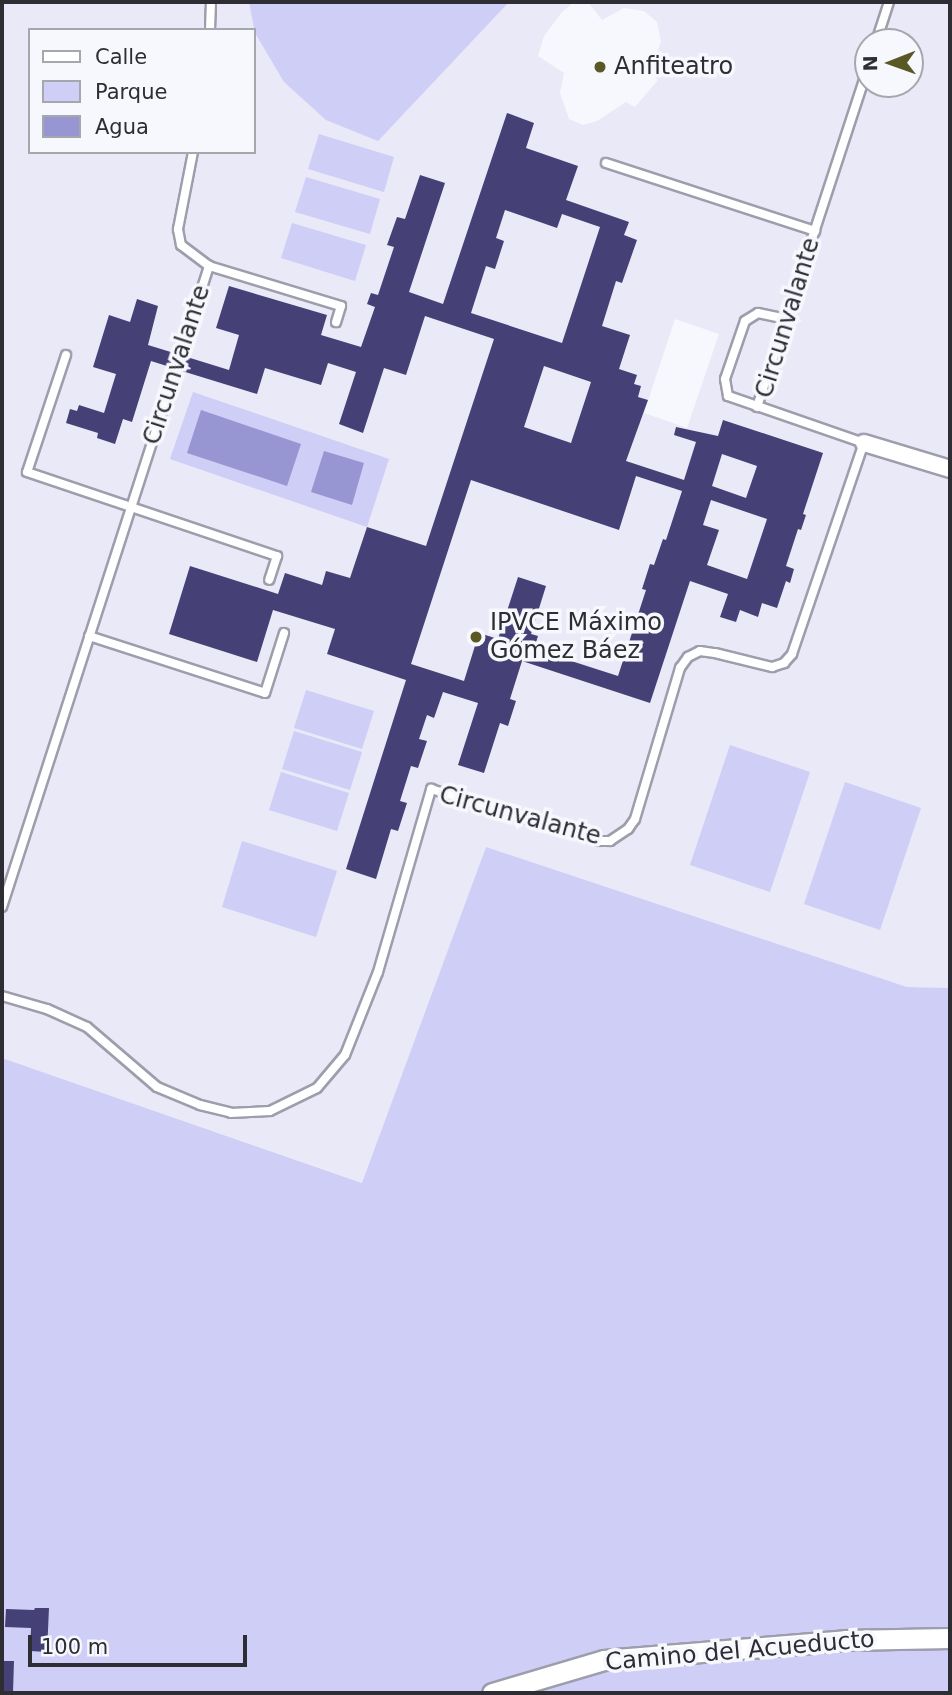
<!DOCTYPE html>
<html>
<head>
<meta charset="utf-8">
<style>
  body { margin:0 }
  #map { position:relative; width:952px; height:1695px; overflow:hidden; background:#f7f7fe; font-family:"DejaVu Sans",sans-serif }
  div>[style] { position:absolute }
  [style*='--x'] { left:calc(var(--x)*1px); top:calc(var(--y)*1px); width:calc(var(--w)*1px); rotate:calc(var(--a)*1deg) }
  .built>* { inset:0; background:#e9e9f7 }
  .green>* { inset:0; background:#cecef7 }
  .water>* { inset:0; background:#9896d2 }
  .building>* { inset:0; background:#454176 }
  .roads { filter:drop-shadow(2px 0 #9d9dac) drop-shadow(-2px 0 #9d9dac) drop-shadow(0 2px #9d9dac) drop-shadow(0 -2px #9d9dac) }
  .service>* { height:8px; margin:-4px; padding:0 4px; transform-origin:4px; border-radius:4px; background:#fff }
  .minor>* { height:16px; margin:-8px; padding:0 8px; transform-origin:8px; border-radius:8px; background:#fff }
  .tertiary>* { height:19px; margin:-9.5px; padding:0 9.5px; transform-origin:9.5px; border-radius:9.5px; background:#fff }
  .dots>* { width:19px; height:19px; translate:-50% -50%; box-sizing:border-box; border:4px solid #f7f7fe; border-radius:50% }
  span { translate:-50% -50%; white-space:nowrap; text-align:center; line-height:1.15; -webkit-text-stroke:7px #f7f7fe; paint-order:stroke }
  .poi-label { font-size:24px; color:#2d2d33 }
  .left { translate:0 -50%; text-align:left }
  .street-label { font-size:24px; color:#2d2d33 }
  .frame { position:absolute; inset:0; border:4px solid #2d2d33; pointer-events:none }
  .legend { position:absolute; left:28px; top:28px; width:228px; height:126px; box-sizing:border-box; background:#f7f7fe; border:2px solid #a6a6ad; margin:0; padding:9px 12px; list-style:none; font-size:21px; color:#2d2d33 }
  .legend li { display:flex; align-items:center; gap:14px; height:35px }
  .legend b { width:35px; border:2px solid #a6a6ad }
  .north { position:absolute; left:854px; top:28px; width:70px; height:70px; box-sizing:border-box; background:#f7f7fe; border:2px solid #a6a6ad; border-radius:50%; rotate:269deg; font-size:19px; font-weight:700; line-height:28px; text-align:center; color:#2d2d33 }
  .north::after { content:''; display:block; margin:auto; width:24px; height:32px; background:#5a5825; clip-path:polygon(50% 0,100% 100%,50% 72%,0 100%) }
  .scale { position:absolute; left:28px; top:1635px; width:219px; height:32px; box-sizing:border-box; border:4px solid #2d2d33; border-top:0; padding-left:9px; font-size:21px; line-height:24px; white-space:nowrap; color:#2d2d33; -webkit-text-stroke:5px #f7f7fe; paint-order:stroke }
</style>
</head>
<body>
<div id="map">
  <div class="built">
    <div style="clip-path:polygon(evenodd,2px 2px,574px 2px,562px 12px,544px 36px,538px 56px,564px 73px,560px 93px,569px 119px,583px 125px,597px 121px,626px 102px,635px 107px,658px 80px,650px 73px,661px 42px,657px 22px,644px 11px,624px 8px,602px 20px,588px 2px,950px 2px,950px 988px,907px 987px,486px 847px,363px 1183px,2px 1058px,2px 2px,30px 30px,254px 30px,254px 152px,30px 152px,30px 30px,2px 2px,868px 42px,910px 42px,910px 84px,868px 84px,868px 42px,2px 2px,675px 319px,719px 334px,687px 428px,644px 413px,675px 319px)"></div>
  </div>
  <div class="green">
    <div style="clip-path:polygon(249px 2px,509px 2px,378px 141px,326px 120px,284px 82px,255px 33px)"></div>
    <div style="clip-path:polygon(319px 134px,394px 157px,384px 192px,308px 169px)"></div>
    <div style="clip-path:polygon(306px 177px,380px 199px,370px 234px,295px 212px)"></div>
    <div style="clip-path:polygon(292px 223px,366px 245px,355px 281px,281px 258px)"></div>
    <div style="clip-path:polygon(193px 392px,389px 459px,367px 527px,170px 459px)"></div>
    <div style="clip-path:polygon(306px 690px,374px 711px,362px 749px,294px 728px)"></div>
    <div style="clip-path:polygon(294px 731px,362px 752px,350px 790px,282px 769px)"></div>
    <div style="clip-path:polygon(730px 745px,810px 772px,770px 892px,690px 865px)"></div>
    <div style="clip-path:polygon(281px 772px,349px 793px,337px 831px,269px 810px)"></div>
    <div style="clip-path:polygon(845px 782px,921px 808px,880px 930px,804px 904px)"></div>
    <div style="clip-path:polygon(242px 841px,337px 871px,316px 937px,222px 907px)"></div>
    <div style="clip-path:polygon(486px 847px,907px 987px,950px 988px,950px 1693px,2px 1693px,2px 1058px,362px 1183px)"></div>
  </div>
  <div class="water">
    <div style="clip-path:polygon(201px 410px,301px 444px,287px 486px,187px 453px)"></div>
    <div style="clip-path:polygon(324px 451px,364px 463px,352px 505px,311px 492px)"></div>
  </div>
  <div class="building">
    <div style="clip-path:polygon(evenodd,507px 113px,534px 123px,526px 148px,578px 166px,566px 200px,629px 222px,624px 235px,637px 240px,622px 283px,616px 281px,602px 326px,630px 335px,619px 369px,637px 375px,634px 384px,641px 386px,638px 397px,648px 400px,626px 461px,684px 480px,696px 442px,674px 435px,676px 427px,718px 436px,723px 420px,823px 453px,803px 514px,806px 515px,801px 530px,798px 529px,786px 566px,794px 569px,790px 583px,786px 581px,777px 608px,762px 603px,758px 617px,740px 610px,736px 622px,720px 617px,728px 594px,690px 581px,650px 703px,522px 661px,510px 699px,516px 701px,508px 726px,500px 723px,484px 773px,458px 765px,478px 703px,443px 692px,434px 718px,427px 715px,419px 739px,427px 741px,418px 768px,411px 766px,400px 801px,407px 803px,398px 831px,391px 829px,376px 879px,346px 869px,406px 680px,327px 654px,335px 629px,273px 610px,257px 662px,169px 634px,190px 566px,278px 594px,285px 573px,322px 585px,326px 571px,350px 578px,367px 527px,426px 546px,494px 339px,425px 316px,406px 375px,384px 368px,363px 433px,339px 424px,356px 372px,328px 363px,321px 385px,265px 368px,257px 394px,182px 371px,187px 357px,229px 370px,239px 335px,216px 328px,229px 286px,327px 315px,321px 335px,361px 347px,375px 307px,367px 304px,371px 293px,378px 295px,394px 247px,387px 245px,397px 217px,405px 219px,420px 175px,445px 183px,409px 292px,443px 304px,507px 113px,505px 210px,557px 228px,562px 214px,600px 227px,562px 343px,471px 313px,486px 266px,495px 269px,504px 241px,496px 238px,505px 210px,507px 113px,544px 366px,591px 382px,571px 443px,524px 427px,544px 366px,507px 113px,722px 454px,757px 466px,746px 498px,712px 486px,722px 454px,507px 113px,636px 476px,682px 491px,666px 540px,663px 539px,654px 565px,650px 564px,642px 589px,646px 590px,618px 676px,534px 649px,538px 636px,531px 634px,546px 586px,518px 577px,498px 639px,479px 633px,464px 681px,411px 664px,471px 480px,619px 530px,636px 476px,507px 113px,711px 500px,767px 519px,747px 579px,707px 565px,719px 530px,703px 525px,711px 500px)"></div>
    <div style="clip-path:polygon(137px 299px,158px 306px,148px 345px,174px 353px,170px 367px,151px 361px,132px 422px,123px 419px,115px 444px,97px 438px,98px 433px,66px 423px,70px 409px,77px 411px,79px 405px,104px 413px,116px 374px,93px 367px,109px 315px,130px 322px)"></div>
    <div style="clip-path:polygon(35px 1608px,49px 1608px,47px 1652px,30px 1651px,31px 1628px,5px 1627px,6px 1609px,34px 1610px)"></div>
    <div style="clip-path:polygon(2px 1661px,14px 1661px,13px 1692px,2px 1691px)"></div>
  </div>
  <div class="roads">
    <div class="service">
      <div style="--x:210;--y:30;--w:28;--a:-88"></div>
      <div style="--x:876;--y:42;--w:42;--a:-72"></div>
      <div style="--x:606;--y:163;--w:220;--a:18"></div>
      <div style="--x:209;--y:266;--w:138;--a:16.9"></div>
      <div style="--x:341;--y:306;--w:17;--a:107"></div>
      <div style="--x:66;--y:355;--w:123;--a:108.4"></div>
      <div style="--x:27;--y:472;--w:264;--a:18.6"></div>
      <div style="--x:277;--y:556;--w:25;--a:108"></div>
      <div style="--x:757;--y:407;--w:358;--a:-71.9"></div>
      <div style="--x:89;--y:636;--w:185;--a:17.9"></div>
      <div style="--x:265;--y:693;--w:63;--a:-72.4"></div>
      <div style="--x:2;--y:907;--w:674;--a:-72.1"></div>
      <div style="--x:209;--y:266;--w:35;--a:-143"></div>
      <div style="--x:181;--y:245;--w:16;--a:-101"></div>
      <div style="--x:178;--y:229;--w:78;--a:-79"></div>
      <div style="--x:2;--y:996;--w:47;--a:16.1"></div>
      <div style="--x:47;--y:1009;--w:44;--a:24.2"></div>
      <div style="--x:87;--y:1027;--w:92;--a:40.6"></div>
      <div style="--x:157;--y:1087;--w:47;--a:22.7"></div>
      <div style="--x:200;--y:1105;--w:32;--a:14"></div>
      <div style="--x:231;--y:1113;--w:39;--a:-3"></div>
      <div style="--x:270;--y:1111;--w:52;--a:-26.1"></div>
      <div style="--x:317;--y:1088;--w:43;--a:-49.7"></div>
      <div style="--x:345;--y:1055;--w:89;--a:-68.3"></div>
      <div style="--x:378;--y:972;--w:191;--a:-73.8"></div>
      <div style="--x:431;--y:789;--w:176;--a:17.2"></div>
      <div style="--x:599;--y:841;--w:11;--a:0"></div>
      <div style="--x:610;--y:841;--w:22;--a:-34"></div>
      <div style="--x:628;--y:829;--w:12;--a:-55"></div>
      <div style="--x:635;--y:819;--w:158;--a:-73.4"></div>
      <div style="--x:680;--y:668;--w:14;--a:-54"></div>
      <div style="--x:688;--y:657;--w:13;--a:-27"></div>
      <div style="--x:700;--y:651;--w:15;--a:8"></div>
      <div style="--x:715;--y:653;--w:59;--a:13.8"></div>
      <div style="--x:772;--y:667;--w:13;--a:-18"></div>
      <div style="--x:784;--y:663;--w:12;--a:-48"></div>
      <div style="--x:792;--y:654;--w:223;--a:-71.2"></div>
      <div style="--x:864;--y:443;--w:144;--a:-160.9"></div>
      <div style="--x:728;--y:396;--w:17;--a:-100"></div>
      <div style="--x:725;--y:379;--w:61;--a:-71"></div>
      <div style="--x:745;--y:321;--w:15;--a:-32"></div>
      <div style="--x:758;--y:313;--w:29;--a:12"></div>
    </div>
    <div class="minor">
      <div style="--x:864;--y:443;--w:90;--a:16.8"></div>
    </div>
    <div class="tertiary">
      <div style="--x:492;--y:1693;--w:117;--a:-16.4"></div>
      <div style="--x:604;--y:1660;--w:242;--a:-4.7"></div>
      <div style="--x:845;--y:1640;--w:105;--a:-1.1"></div>
    </div>
  </div>
  <div class="dots">
    <div style="left:600px;top:67px;background:#5a5825"></div>
    <div style="left:476px;top:637px;background:#5a5825"></div>
  </div>
  <div class="poi-label">
    <span class="left" style="left:614px;top:67px">Anfiteatro</span>
    <span class="left" style="left:490px;top:637px">IPVCE Máximo<br>Gómez Báez</span>
  </div>
  <div class="street-label">
    <span style="left:788px;top:318px;rotate:-73deg">Circunvalante</span>
    <span style="left:177px;top:365px;rotate:-72deg">Circunvalante</span>
    <span style="left:520px;top:816px;rotate:15deg">Circunvalante</span>
    <span style="left:740px;top:1651px;rotate:-5deg">Camino del Acueducto</span>
  </div>
  <div class="frame"></div>
  <ul class="legend">
  <li><b style="height:9px;background:#fff"></b>Calle</li>
  <li><b style="height:19px;background:#cecef7"></b>Parque</li>
  <li><b style="height:19px;background:#9896d2"></b>Agua</li>
  </ul>
  <div class="north">N</div>
  <div class="scale">100 m</div>
</div>
</body>
</html>
